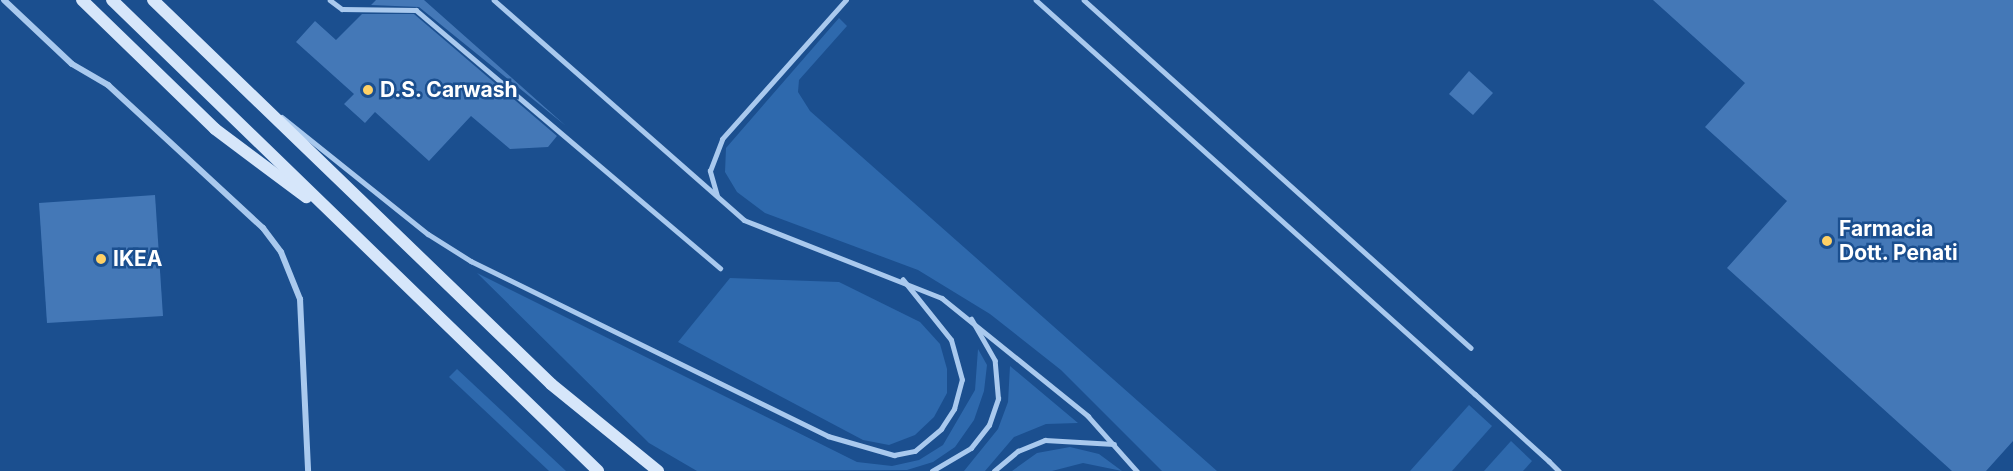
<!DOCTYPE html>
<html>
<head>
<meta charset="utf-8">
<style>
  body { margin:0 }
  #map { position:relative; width:2013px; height:471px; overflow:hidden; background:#1b4f8f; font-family:Inter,sans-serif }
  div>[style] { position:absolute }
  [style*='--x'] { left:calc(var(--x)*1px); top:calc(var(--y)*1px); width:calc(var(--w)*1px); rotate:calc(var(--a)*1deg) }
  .green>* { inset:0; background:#2e69ad }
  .building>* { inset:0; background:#4478b7 }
  .service>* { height:4.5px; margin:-2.25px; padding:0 2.25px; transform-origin:2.25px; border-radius:2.25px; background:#a9c9ee }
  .minor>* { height:6px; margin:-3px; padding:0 3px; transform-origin:3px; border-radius:3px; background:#a9c9ee }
  .secondary>* { height:12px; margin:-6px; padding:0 6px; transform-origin:6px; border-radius:6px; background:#d6e6fa }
  .service-bridge>* { height:4.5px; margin:-2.25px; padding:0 2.25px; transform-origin:2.25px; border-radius:2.25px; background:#a9c9ee }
  .dots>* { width:16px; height:16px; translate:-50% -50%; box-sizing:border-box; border:3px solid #1b4f8f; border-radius:50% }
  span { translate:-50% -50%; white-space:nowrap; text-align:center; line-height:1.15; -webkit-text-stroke:5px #1b4f8f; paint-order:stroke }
  .poi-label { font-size:21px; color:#fff; font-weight:700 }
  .left { translate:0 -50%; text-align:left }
</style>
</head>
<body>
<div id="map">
  <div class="green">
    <div style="clip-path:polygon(839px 18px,847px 26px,799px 80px,798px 92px,810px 111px,1217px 471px,1162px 471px,1061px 370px,990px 314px,918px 270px,765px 213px,737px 192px,725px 172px,726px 148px)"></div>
    <div style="clip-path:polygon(477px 273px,857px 462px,892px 466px,919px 460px,943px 445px,975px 390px,978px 349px,987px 365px,984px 391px,974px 420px,955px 447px,933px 462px,907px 470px,697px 471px,649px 443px)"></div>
    <div style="clip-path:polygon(730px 278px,839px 282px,920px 322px,940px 344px,947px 369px,947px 393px,934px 417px,915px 435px,889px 445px,863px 440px,678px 342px)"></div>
    <div style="clip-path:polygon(1010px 366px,1078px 423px,1046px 424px,1014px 437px,985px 471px,964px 471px,998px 429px,1008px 402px)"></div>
    <div style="clip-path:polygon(457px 369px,566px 471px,549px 471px,449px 377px)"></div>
    <div style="clip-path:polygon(1469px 405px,1492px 426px,1452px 471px,1410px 471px)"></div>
    <div style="clip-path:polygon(1511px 441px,1532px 461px,1523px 471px,1484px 471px)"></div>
    <div style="clip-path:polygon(1070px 447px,1099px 454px,1122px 471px,1083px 463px,1052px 471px,1012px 471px,1037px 453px)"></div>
  </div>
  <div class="building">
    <div style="clip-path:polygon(376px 0,424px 0,566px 126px,419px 7px,371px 5px)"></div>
    <div style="clip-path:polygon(1653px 0,2013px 0,2013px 441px,1986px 471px,1952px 471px,1727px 268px,1787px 201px,1705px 127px,1745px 83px)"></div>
    <div style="clip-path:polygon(362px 14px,414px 14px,557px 136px,548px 147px,510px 149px,471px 116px,429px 161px,375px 112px,365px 123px,344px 104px,354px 94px,296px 42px,315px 21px,336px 40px)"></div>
    <div style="clip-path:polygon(1469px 71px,1493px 93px,1473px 115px,1449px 94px)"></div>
    <div style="clip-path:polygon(155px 195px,163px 316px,47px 323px,39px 203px)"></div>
  </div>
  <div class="service">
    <div style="--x:330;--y:0;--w:15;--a:37"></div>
    <div style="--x:342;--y:9;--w:74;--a:0.8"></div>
    <div style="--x:416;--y:10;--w:399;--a:40.3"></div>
    <div style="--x:494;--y:0;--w:333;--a:41.3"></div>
    <div style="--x:744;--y:220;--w:213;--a:21.5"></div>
    <div style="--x:942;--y:298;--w:188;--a:38.9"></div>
    <div style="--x:1088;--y:416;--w:74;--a:48.3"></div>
    <div style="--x:1036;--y:0;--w:590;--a:41.91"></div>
    <div style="--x:1084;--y:0;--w:520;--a:41.96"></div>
    <div style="--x:282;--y:117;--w:187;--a:38.7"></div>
    <div style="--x:428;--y:234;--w:51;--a:32.1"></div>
    <div style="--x:471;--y:261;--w:398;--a:26.1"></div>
    <div style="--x:828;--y:436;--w:69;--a:16.1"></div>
    <div style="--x:894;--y:455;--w:21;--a:-11"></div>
    <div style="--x:915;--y:451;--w:34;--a:-40"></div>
    <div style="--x:941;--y:429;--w:24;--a:-57"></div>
    <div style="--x:954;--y:409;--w:30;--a:-75"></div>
    <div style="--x:962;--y:380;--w:41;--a:-105.4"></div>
    <div style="--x:951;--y:340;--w:77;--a:-128.7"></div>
    <div style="--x:717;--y:196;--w:26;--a:-106"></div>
    <div style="--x:710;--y:171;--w:34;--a:-69"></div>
    <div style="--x:722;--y:139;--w:186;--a:-48.3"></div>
    <div style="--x:1549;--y:461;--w:14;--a:45"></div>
    <div style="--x:932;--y:471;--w:45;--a:-30.5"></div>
    <div style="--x:971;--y:448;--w:29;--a:-52"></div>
    <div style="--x:989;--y:425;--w:28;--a:-71"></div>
    <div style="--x:998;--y:399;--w:38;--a:-95"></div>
    <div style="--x:995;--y:361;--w:48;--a:-119.7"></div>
    <div style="--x:994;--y:471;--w:31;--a:-40"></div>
    <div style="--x:1018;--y:451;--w:29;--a:-22"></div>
    <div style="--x:1045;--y:440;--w:69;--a:3.3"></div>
  </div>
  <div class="minor">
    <div style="--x:4;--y:0;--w:93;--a:43.3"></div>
    <div style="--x:72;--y:64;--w:42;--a:30.3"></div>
    <div style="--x:108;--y:85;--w:211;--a:42.7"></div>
    <div style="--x:263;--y:228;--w:30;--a:53"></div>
    <div style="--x:281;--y:252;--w:51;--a:68"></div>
    <div style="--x:300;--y:299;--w:172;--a:87.3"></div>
  </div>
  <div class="secondary">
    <div style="--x:82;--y:0;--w:185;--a:44.1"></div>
    <div style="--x:215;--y:129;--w:114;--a:36.8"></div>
    <div style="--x:112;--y:0;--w:677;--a:44.1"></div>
    <div style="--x:153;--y:0;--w:553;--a:43.97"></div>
    <div style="--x:551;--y:384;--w:138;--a:39.1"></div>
  </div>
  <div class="service-bridge">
    <div style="--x:1475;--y:394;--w:100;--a:42.2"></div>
  </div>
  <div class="dots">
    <div style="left:368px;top:90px;background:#ffd166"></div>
    <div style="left:1827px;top:241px;background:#ffd166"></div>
    <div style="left:101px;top:259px;background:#ffd166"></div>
  </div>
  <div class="poi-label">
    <span class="left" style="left:380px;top:90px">D.S. Carwash</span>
    <span class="left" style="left:1839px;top:241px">Farmacia<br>Dott. Penati</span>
    <span class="left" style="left:113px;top:259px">IKEA</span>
  </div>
</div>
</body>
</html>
